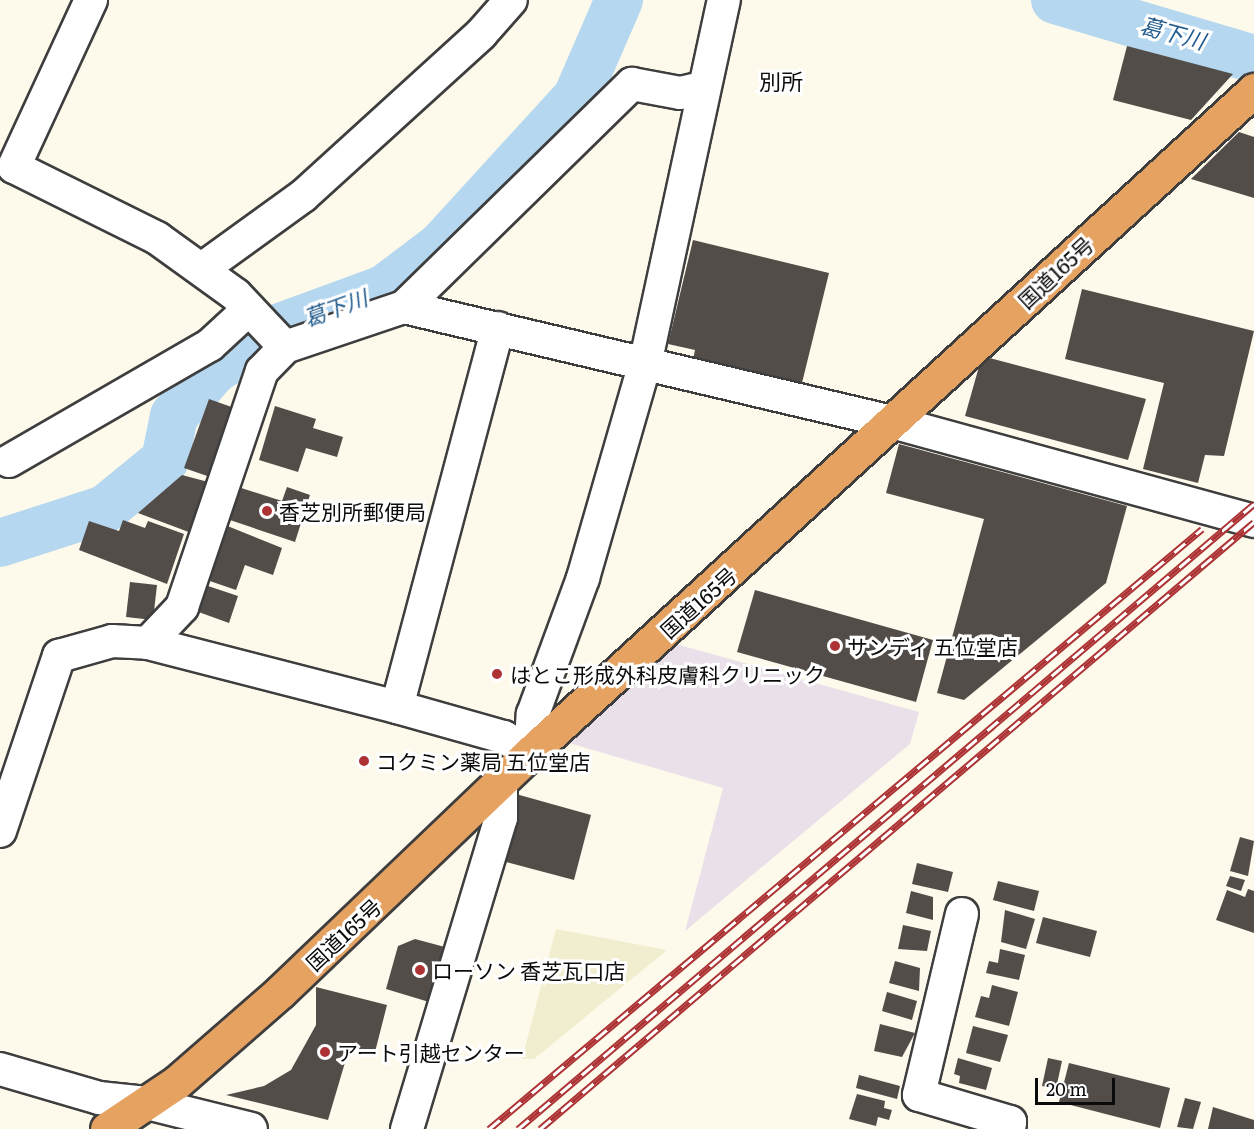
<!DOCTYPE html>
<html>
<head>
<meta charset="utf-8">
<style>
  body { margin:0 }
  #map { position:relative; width:1254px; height:1129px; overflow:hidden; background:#fdfaeb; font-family:Literata,"Noto Sans JP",serif }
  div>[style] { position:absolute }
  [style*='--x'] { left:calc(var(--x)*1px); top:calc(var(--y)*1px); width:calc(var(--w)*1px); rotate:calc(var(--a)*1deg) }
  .industrial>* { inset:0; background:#e9e0e9 }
  .farmland>* { inset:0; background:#f0eece }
  .river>* { height:48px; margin:-24px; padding:0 24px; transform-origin:24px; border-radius:24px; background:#b5d7ef }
  .building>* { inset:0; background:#534d49 }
  .roads { filter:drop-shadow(2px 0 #3e3e3e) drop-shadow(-2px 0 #3e3e3e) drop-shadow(0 2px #3e3e3e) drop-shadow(0 -2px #3e3e3e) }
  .minor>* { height:32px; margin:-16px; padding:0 16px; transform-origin:16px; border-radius:16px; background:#fff }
  .highway>* { height:33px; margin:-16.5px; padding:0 16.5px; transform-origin:16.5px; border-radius:16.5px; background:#e5a261 }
  .rail>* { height:7px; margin-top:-3.5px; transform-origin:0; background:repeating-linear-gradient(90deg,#fff 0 14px,#ac3234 0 28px); box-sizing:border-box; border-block:2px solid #ac3234 }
  .dots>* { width:16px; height:16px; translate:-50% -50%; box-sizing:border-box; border:3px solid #fff; border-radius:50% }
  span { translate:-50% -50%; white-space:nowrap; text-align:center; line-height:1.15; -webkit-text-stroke:6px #fff; paint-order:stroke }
  .street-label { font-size:21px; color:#0b0b0b }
  .poi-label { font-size:21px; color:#0b0b0b }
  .left { translate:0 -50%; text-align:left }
  .water-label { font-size:22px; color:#225c8f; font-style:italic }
  .neighbourhood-label { font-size:22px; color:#0b0b0b }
  .scale { position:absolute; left:1035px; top:1078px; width:80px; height:27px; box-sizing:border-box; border:3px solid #0b0b0b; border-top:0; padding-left:8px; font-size:18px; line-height:21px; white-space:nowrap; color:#0b0b0b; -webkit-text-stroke:4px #fff; paint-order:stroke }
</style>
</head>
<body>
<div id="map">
  <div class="industrial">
    <div style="clip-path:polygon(669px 642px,919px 712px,910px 744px,685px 931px,723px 788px,562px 741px)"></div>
  </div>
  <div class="farmland">
    <div style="clip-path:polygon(556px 929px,667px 950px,534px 1059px,522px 1059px)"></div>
  </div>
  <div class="river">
    <div style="--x:1055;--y:0;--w:208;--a:16.5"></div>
    <div style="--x:0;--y:543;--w:110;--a:-17.9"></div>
    <div style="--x:105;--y:509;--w:77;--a:-39.2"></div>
    <div style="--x:165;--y:460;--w:45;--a:-78.4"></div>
    <div style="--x:174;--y:416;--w:60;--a:-49.1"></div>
    <div style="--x:213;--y:371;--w:72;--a:-34.8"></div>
    <div style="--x:272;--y:330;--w:119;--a:-20.1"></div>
    <div style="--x:384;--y:289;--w:71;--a:-37"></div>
    <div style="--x:441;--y:246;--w:202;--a:-47.6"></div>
    <div style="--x:577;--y:97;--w:106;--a:-66.6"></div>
  </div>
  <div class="building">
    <div style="clip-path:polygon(1127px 46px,1233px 74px,1191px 120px,1113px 100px)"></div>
    <div style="clip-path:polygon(1239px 132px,1254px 137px,1254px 198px,1191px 179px)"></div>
    <div style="clip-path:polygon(693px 240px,829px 273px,801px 387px,693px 360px,695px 350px,668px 344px)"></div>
    <div style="clip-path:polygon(1082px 289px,1254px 331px,1224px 456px,1205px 455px,1198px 483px,1143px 469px,1164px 383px,1065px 359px)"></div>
    <div style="clip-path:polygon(982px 356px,1146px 399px,1128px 460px,965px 416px)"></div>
    <div style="clip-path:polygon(209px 399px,240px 410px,216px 479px,184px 468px)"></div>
    <div style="clip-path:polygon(275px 406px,316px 419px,313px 428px,343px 437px,337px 457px,306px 448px,298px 472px,259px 460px)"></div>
    <div style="clip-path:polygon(899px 444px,1127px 506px,1106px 583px,964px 700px,937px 693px,984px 519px,886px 493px)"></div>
    <div style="clip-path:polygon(182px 475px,212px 483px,194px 534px,138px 513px)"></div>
    <div style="clip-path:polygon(232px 485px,282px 501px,287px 487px,310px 495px,295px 542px,221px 517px)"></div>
    <div style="clip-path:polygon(123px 520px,145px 528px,148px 521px,184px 534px,167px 584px,79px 550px,89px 521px,119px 531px)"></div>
    <div style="clip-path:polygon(220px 523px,282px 548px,273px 575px,245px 565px,236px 590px,201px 578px)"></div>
    <div style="clip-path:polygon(130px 582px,157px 585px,153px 620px,126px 617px)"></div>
    <div style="clip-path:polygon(202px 584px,238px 596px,229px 623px,193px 610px)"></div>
    <div style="clip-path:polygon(755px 590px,933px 640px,916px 702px,737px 652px)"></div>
    <div style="clip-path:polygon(516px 794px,591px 815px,574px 880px,499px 860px)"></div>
    <div style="clip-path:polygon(1240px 837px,1254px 841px,1248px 876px,1230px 871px)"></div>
    <div style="clip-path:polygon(917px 863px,953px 872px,948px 892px,912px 884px)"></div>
    <div style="clip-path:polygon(1230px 876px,1245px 880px,1241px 891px,1226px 886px)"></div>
    <div style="clip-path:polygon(998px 881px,1039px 891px,1034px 911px,993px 900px)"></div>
    <div style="clip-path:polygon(1248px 889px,1254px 891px,1254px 933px,1216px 920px,1227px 890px,1245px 897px)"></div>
    <div style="clip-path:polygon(911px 891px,933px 897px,933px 920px,906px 913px)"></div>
    <div style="clip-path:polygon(1005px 910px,1035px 919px,1026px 949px,1001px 942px)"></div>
    <div style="clip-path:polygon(1043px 917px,1097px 931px,1090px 957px,1036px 943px)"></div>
    <div style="clip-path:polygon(903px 925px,931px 931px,927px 951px,898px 949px)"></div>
    <div style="clip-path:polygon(415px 939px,456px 950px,439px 1005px,386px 989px,398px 946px)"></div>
    <div style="clip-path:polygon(1000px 949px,1025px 955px,1019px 980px,986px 973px,989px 961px,998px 963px)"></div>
    <div style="clip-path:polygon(895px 961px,920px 968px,919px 991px,889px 983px)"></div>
    <div style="clip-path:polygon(992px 985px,1018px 992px,1009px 1026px,975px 1017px,981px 996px,989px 998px)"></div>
    <div style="clip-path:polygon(316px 987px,387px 1005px,374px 1056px,349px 1049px,328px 1120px,226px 1095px,264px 1086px,291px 1070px,316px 1025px)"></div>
    <div style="clip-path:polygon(887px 992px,917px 1001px,912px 1020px,882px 1011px)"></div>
    <div style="clip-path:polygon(880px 1024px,915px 1033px,902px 1057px,874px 1051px)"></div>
    <div style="clip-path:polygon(973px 1026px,1008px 1035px,1000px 1062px,966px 1053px)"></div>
    <div style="clip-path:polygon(958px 1058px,992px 1068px,986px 1090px,959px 1083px,960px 1076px,954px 1074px)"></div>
    <div style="clip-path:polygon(1048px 1058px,1062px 1061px,1056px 1089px,1042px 1086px)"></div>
    <div style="clip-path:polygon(1069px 1063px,1170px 1088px,1160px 1128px,1059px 1102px)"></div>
    <div style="clip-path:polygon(859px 1075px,900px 1086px,897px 1099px,856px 1088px)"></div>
    <div style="clip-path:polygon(857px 1094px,885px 1101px,884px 1108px,892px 1110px,889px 1120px,878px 1117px,876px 1126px,849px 1119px)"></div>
    <div style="clip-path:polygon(1185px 1098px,1201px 1102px,1193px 1129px,1177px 1127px)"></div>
    <div style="clip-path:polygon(1213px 1107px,1254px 1120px,1254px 1129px,1208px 1129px)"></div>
  </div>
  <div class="roads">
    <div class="minor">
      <div style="--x:91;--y:0;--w:184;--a:114.8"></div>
      <div style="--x:14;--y:167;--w:160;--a:26.4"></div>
      <div style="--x:157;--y:238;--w:97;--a:35.8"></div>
      <div style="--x:236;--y:295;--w:71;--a:46.7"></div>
      <div style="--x:202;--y:269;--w:125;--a:-35.9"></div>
      <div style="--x:303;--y:196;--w:241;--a:-42.3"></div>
      <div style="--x:481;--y:34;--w:45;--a:-48.6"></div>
      <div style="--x:404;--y:307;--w:501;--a:13.26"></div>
      <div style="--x:892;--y:422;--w:375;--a:15.3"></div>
      <div style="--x:9;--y:461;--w:232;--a:-30"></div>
      <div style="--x:210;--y:345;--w:53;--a:-42.7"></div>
      <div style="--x:148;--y:643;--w:50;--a:-46.6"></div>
      <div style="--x:182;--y:607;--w:249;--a:-71.3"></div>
      <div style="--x:262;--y:371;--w:33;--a:-46"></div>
      <div style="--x:285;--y:347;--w:126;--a:-18.6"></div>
      <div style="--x:404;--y:307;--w:319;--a:-44.4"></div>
      <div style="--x:632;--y:84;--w:49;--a:10.6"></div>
      <div style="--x:680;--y:93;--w:22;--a:-13"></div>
      <div style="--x:397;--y:707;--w:392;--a:-75.1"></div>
      <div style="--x:0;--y:831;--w:185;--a:-71.4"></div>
      <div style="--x:59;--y:656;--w:55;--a:-15.8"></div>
      <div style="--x:112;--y:641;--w:36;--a:3"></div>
      <div style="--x:148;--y:643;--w:257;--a:14.4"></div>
      <div style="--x:397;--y:707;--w:111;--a:15.7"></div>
      <div style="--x:504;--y:737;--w:31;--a:32"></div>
      <div style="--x:530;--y:753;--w:39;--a:-86"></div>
      <div style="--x:533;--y:714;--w:145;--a:-69.8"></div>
      <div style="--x:583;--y:578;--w:227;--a:-73.9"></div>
      <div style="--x:646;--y:360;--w:368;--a:-77.8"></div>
      <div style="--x:962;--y:914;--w:186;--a:103.4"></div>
      <div style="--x:919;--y:1095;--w:95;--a:16.5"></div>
      <div style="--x:1010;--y:1122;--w:7;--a:98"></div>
      <div style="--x:0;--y:1069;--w:103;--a:16.3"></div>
      <div style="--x:99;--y:1098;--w:48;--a:5.9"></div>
      <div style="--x:147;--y:1103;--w:107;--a:14"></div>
      <div style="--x:407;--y:1129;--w:325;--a:-73.2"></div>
      <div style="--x:501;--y:818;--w:37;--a:-90"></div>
    </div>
    <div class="highway">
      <div style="--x:107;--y:1129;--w:84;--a:-33.9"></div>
      <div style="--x:177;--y:1082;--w:137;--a:-41.1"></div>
      <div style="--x:280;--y:992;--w:346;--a:-43.7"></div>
      <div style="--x:530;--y:753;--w:982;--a:-42.48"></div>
    </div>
  </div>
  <div class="rail">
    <div style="--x:489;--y:1129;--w:932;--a:-40.08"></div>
    <div style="--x:518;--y:1129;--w:966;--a:-40.34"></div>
    <div style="--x:540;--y:1129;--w:937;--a:-40.37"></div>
  </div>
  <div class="dots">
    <div style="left:267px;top:511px;background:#ac3234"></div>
    <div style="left:835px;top:646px;background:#ac3234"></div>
    <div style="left:497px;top:674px;background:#ac3234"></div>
    <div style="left:364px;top:761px;background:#ac3234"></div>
    <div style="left:420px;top:970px;background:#ac3234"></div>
    <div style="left:325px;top:1052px;background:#ac3234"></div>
  </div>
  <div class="street-label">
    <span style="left:1055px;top:272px;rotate:-43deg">国道165号</span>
    <span style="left:698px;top:602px;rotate:-42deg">国道165号</span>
    <span style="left:343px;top:934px;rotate:-43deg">国道165号</span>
  </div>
  <div class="poi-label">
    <span class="left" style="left:279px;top:511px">香芝別所郵便局</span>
    <span class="left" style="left:847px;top:646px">サンディ 五位堂店</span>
    <span class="left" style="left:510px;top:674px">はとこ形成外科皮膚科クリニック</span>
    <span class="left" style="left:376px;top:761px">コクミン薬局 五位堂店</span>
    <span class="left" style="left:432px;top:970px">ローソン 香芝瓦口店</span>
    <span class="left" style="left:337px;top:1052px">アート引越センター</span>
  </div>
  <div class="water-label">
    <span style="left:1173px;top:32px;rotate:15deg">葛下川</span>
    <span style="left:335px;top:307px;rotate:-20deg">葛下川</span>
  </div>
  <div class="neighbourhood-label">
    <span style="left:781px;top:81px">別所</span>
  </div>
  <div class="scale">20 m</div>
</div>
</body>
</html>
